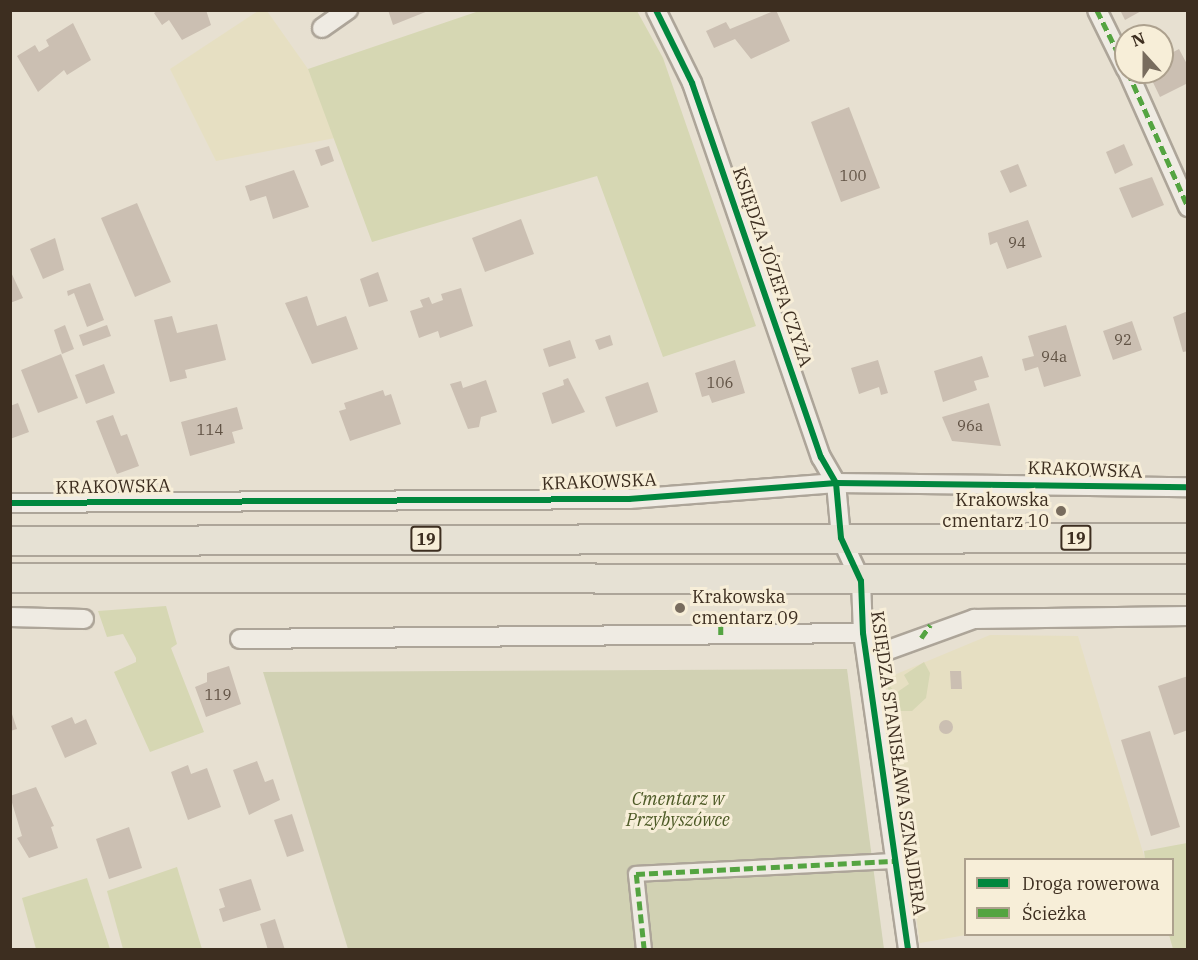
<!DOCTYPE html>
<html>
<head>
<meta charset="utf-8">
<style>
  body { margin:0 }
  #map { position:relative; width:1198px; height:960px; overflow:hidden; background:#e7e0d1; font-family:"IBM Plex Serif",serif }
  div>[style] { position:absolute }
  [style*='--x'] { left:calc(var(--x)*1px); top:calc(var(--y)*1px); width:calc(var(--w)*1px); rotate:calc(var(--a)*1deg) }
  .farmland>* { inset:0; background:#e6dfc2 }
  .green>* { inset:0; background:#d6d7b3 }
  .cemetery>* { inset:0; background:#d1d1b3 }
  .building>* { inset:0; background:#cbbfb2 }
  .round { border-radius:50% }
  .roads { filter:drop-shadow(2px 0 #ada599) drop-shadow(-2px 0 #ada599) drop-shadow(0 2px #ada599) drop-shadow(0 -2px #ada599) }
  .pedestrian>* { height:14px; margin:-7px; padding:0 7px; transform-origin:7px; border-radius:7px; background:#efebe3 }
  .minor>* { height:18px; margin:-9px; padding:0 9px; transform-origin:9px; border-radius:9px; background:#efebe3 }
  .primary>* { height:28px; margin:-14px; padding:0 14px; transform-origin:14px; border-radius:14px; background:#e6e1d4 }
  .quiet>* { height:4.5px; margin-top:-2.25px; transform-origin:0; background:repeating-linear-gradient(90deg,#54a441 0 9px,transparent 0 13.5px) }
  .cycleway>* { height:6px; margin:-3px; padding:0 3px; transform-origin:3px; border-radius:3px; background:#00873e }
  .dots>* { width:16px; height:16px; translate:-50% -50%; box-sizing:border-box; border:3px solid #f7eed8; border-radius:50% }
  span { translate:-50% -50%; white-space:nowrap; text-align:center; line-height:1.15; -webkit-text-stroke:6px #f7eed8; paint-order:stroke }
  .number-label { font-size:15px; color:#605244 }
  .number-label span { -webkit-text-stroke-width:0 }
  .shield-label span { padding:2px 4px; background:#f7eed8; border:2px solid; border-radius:4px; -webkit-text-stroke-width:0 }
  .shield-label { font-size:16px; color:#3d2e20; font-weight:700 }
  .street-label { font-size:18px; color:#3d2e20 }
  .poi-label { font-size:18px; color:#3d2e20 }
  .right { translate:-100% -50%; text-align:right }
  .left { translate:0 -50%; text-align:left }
  .park-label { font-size:18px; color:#4d5a26; font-style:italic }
  .frame { position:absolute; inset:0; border:12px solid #3d2e20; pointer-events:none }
  .legend { position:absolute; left:964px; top:858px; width:210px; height:78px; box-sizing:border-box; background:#f7eed8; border:2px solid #ada18e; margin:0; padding:8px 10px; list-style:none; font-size:18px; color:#3d2e20 }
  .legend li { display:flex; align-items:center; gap:12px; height:30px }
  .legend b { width:30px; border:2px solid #ada18e }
  .north { position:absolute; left:1114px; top:24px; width:60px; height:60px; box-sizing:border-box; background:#f7eed8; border:2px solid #ada18e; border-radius:50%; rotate:339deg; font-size:16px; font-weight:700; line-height:24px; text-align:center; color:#3d2e20 }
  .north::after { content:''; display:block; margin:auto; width:21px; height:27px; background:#786c5e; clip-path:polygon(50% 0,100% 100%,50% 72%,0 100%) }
</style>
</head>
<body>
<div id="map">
  <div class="farmland">
    <div style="clip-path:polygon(258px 11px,267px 11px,308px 69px,335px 138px,216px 161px,170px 69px)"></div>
    <div style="clip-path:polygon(990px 635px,1078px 636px,1145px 859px,966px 860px,966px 935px,920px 943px,882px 680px)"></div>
  </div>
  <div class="green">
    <div style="clip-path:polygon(482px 10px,637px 11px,663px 58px,756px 326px,663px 357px,597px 176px,372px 242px,308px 69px)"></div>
    <div style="clip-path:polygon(166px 606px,177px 644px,171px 648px,204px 732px,150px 752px,114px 672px,136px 662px,136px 658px,123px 634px,107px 637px,98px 611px)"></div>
    <div style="clip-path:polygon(924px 662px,930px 673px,926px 698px,912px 711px,888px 711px,888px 684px,896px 693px,909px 684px,904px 675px)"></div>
    <div style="clip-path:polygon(1187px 843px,1187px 949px,1173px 949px,1169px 935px,1172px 934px,1172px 860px,1145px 859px,1144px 851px)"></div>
    <div style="clip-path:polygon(177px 867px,202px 949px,123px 949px,107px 891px)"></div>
    <div style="clip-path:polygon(87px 878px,110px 949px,36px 949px,22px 898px)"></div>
  </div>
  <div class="cemetery">
    <div style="clip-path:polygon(847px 669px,884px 949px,348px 949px,263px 672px)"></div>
  </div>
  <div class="building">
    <div style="clip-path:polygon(159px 10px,206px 10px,211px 25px,182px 40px,169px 20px,162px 25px,154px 13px)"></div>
    <div style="clip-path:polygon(388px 10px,428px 10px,428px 11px,393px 25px)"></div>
    <div style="clip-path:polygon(776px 10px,790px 41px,751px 59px,735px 39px,714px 48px,706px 31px,726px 22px,730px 29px)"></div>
    <div style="clip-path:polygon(1120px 10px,1143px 10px,1125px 20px)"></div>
    <div style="clip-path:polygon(73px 23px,91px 60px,67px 75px,64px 70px,38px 92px,17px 56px,35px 45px,39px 52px,49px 46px,46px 40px)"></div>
    <div style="clip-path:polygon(1179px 49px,1188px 66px,1188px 83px,1160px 97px,1148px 72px,1162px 72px,1162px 58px)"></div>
    <div style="clip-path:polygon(849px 107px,880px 188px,841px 202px,811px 122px)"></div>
    <div style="clip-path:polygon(1124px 144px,1133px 165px,1115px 174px,1106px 152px)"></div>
    <div style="clip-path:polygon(329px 146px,334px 161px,321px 166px,315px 150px)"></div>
    <div style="clip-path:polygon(1018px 164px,1027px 186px,1010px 193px,1000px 171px)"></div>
    <div style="clip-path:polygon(294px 170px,309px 207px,273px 219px,266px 196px,250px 201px,245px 186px)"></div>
    <div style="clip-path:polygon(1152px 177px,1164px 205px,1132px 218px,1119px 188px)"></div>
    <div style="clip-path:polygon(137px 203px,171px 282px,135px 297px,101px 218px)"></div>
    <div style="clip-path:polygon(521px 219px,534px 254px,485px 272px,472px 238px)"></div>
    <div style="clip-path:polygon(1028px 220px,1042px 257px,1007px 269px,997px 242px,990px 245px,988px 233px)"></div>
    <div style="clip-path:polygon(55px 238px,64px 270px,43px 279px,30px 249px)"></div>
    <div style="clip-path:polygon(10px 270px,23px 298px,10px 303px)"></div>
    <div style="clip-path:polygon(378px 272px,388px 301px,369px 307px,360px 279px)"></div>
    <div style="clip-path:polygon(90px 283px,104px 320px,87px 327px,74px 293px,68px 296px,67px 291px)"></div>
    <div style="clip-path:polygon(461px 288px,473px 326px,440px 338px,438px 331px,419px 338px,410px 311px,423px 307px,420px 300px,429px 297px,432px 304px,443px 300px,441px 294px)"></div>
    <div style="clip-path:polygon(307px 296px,317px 326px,346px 316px,358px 349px,312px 364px,285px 303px)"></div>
    <div style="clip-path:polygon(1188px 311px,1188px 351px,1183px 352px,1173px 317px)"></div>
    <div style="clip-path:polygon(172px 316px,177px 333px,217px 324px,226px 360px,185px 370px,187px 378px,170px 382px,154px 320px)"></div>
    <div style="clip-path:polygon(1132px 321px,1142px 350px,1113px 360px,1103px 331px)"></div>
    <div style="clip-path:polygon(65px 325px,74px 349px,62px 354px,54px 330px)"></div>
    <div style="clip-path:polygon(107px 325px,111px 336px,83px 346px,79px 335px)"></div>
    <div style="clip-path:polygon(1066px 325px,1081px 376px,1044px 387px,1038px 367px,1025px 371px,1022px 359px,1034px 356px,1028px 336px)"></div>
    <div style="clip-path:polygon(610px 335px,613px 345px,599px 350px,595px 340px)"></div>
    <div style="clip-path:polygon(570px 340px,576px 358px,549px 367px,543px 349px)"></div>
    <div style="clip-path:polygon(61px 354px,78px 398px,38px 413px,21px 370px)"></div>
    <div style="clip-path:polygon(982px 356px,989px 377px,974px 381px,977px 390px,943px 402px,934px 371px)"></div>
    <div style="clip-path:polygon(735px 360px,745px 393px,712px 403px,709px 395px,702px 397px,695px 373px)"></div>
    <div style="clip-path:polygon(878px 360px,888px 393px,881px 395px,879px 387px,859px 394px,851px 368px)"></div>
    <div style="clip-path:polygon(104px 364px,115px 393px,86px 404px,75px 375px)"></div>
    <div style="clip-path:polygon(568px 378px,585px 412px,552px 424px,542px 393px,564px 385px,563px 380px)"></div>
    <div style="clip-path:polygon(486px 380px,497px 412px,481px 417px,479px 427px,468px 429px,450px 384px,461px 381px,463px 388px)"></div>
    <div style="clip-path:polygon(648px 382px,658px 412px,616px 427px,605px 397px)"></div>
    <div style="clip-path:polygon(383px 390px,385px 396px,391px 394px,401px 424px,350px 441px,339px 411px,346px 409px,344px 403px)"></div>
    <div style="clip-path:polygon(18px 403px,29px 432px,10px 439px,10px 406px)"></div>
    <div style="clip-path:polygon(989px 403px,1001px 446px,952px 441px,942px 417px)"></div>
    <div style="clip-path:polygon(237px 407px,243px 429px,232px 432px,235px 443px,190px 456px,181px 422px)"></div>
    <div style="clip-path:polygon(113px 415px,121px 436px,127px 434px,139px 466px,117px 474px,96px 421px)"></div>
    <div style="clip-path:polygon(229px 666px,241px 704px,206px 717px,195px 687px,207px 682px,207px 673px)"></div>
    <div style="clip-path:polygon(950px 671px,961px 671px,962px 689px,951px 689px)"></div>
    <div style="clip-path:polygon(1188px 676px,1188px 730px,1174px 735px,1158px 686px)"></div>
    <div style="clip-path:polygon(10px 708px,17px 729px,10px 731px)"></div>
    <div style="clip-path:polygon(72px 717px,75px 724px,86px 719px,97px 744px,65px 758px,51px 726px)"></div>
    <div class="round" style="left:939px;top:720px;width:14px;height:14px"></div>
    <div style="clip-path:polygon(1150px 731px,1180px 827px,1151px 836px,1121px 740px)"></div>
    <div style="clip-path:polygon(257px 761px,265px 782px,273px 779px,280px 800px,249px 815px,233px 770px)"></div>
    <div style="clip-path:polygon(188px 765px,191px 774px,207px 768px,221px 807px,188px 820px,171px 772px)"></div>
    <div style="clip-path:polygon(36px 787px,54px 826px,51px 827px,58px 848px,29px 858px,17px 838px,22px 836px,10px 796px)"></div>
    <div style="clip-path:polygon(292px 814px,304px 851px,287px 857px,274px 820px)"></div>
    <div style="clip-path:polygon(129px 827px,142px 868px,109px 879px,96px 839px)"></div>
    <div style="clip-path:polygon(251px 879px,261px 910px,223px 922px,219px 909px,225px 907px,219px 889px)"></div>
    <div style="clip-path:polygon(275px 919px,285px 950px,268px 950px,260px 924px)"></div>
  </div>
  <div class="roads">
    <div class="pedestrian">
      <div style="--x:644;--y:950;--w:76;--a:-96"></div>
      <div style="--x:636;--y:874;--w:261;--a:-2.9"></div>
    </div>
    <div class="minor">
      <div style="--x:656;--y:10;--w:81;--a:63.7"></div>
      <div style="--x:692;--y:83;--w:396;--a:71"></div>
      <div style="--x:821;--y:457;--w:30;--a:60"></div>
      <div style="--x:836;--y:483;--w:55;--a:84.8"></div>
      <div style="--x:841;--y:538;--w:47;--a:65.1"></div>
      <div style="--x:861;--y:581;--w:52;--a:87.8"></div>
      <div style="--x:863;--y:633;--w:320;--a:81.9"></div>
      <div style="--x:1097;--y:10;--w:66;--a:63.8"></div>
      <div style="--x:322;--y:28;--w:32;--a:-35"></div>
      <div style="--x:1128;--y:72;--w:148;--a:66"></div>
      <div style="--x:10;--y:503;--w:619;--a:-0.37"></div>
      <div style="--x:629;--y:499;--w:208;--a:-4.4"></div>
      <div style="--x:836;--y:483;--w:352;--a:0.7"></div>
      <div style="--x:10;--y:617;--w:74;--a:1.5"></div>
      <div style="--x:240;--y:639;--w:623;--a:-0.55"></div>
      <div style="--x:869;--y:657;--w:112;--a:-19.9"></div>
      <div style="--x:974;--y:619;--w:214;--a:-0.8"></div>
    </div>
    <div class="primary">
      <div style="--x:10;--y:541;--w:1178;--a:-0.15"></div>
      <div style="--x:10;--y:578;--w:1178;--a:0.05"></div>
    </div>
  </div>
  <div class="quiet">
    <div style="--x:1097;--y:10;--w:66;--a:63.8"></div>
    <div style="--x:1128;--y:72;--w:148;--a:66"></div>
    <div style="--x:721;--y:626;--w:9;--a:90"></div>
    <div style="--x:921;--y:638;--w:16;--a:-55"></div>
    <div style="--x:644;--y:950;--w:76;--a:-96"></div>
    <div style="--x:636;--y:874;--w:261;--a:-2.9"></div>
  </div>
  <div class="cycleway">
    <div style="--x:656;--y:10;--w:81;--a:63.7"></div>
    <div style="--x:692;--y:83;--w:396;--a:71"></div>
    <div style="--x:821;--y:457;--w:30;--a:60"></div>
    <div style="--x:836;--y:483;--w:55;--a:84.8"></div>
    <div style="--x:841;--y:538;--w:47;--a:65.1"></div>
    <div style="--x:861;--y:581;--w:52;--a:87.8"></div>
    <div style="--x:863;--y:633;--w:320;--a:81.9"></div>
    <div style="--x:10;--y:503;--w:619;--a:-0.37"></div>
    <div style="--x:629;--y:499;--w:208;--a:-4.4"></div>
    <div style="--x:836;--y:483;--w:352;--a:0.7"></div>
  </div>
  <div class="dots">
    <div style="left:1061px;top:511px;background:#786c5e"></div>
    <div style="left:680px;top:608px;background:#786c5e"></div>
  </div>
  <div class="number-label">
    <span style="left:853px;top:176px">100</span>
    <span style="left:1017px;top:243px">94</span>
    <span style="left:1123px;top:340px">92</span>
    <span style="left:1054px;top:357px">94a</span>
    <span style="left:720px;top:383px">106</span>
    <span style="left:970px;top:426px">96a</span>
    <span style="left:210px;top:430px">114</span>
    <span style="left:218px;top:695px">119</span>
  </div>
  <div class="shield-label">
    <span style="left:1076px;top:538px">19</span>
    <span style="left:426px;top:539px">19</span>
  </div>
  <div class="street-label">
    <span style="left:772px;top:267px;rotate:71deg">KSIĘDZA JÓZEFA CZYŻA</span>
    <span style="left:1085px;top:470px;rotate:2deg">KRAKOWSKA</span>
    <span style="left:599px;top:482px;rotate:-2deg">KRAKOWSKA</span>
    <span style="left:113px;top:487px;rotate:-1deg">KRAKOWSKA</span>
    <span style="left:898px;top:763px;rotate:82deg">KSIĘDZA STANISŁAWA SZNAJDERA</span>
  </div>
  <div class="poi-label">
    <span class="right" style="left:1049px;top:511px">Krakowska<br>cmentarz 10</span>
    <span class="left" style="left:692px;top:608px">Krakowska<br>cmentarz 09</span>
  </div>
  <div class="park-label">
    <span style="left:678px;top:810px">Cmentarz w<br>Przybyszówce</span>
  </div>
  <div class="frame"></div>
  <ul class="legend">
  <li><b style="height:8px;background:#00873e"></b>Droga rowerowa</li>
  <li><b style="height:8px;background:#54a441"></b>Ścieżka</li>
  </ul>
  <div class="north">N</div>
</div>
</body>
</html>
